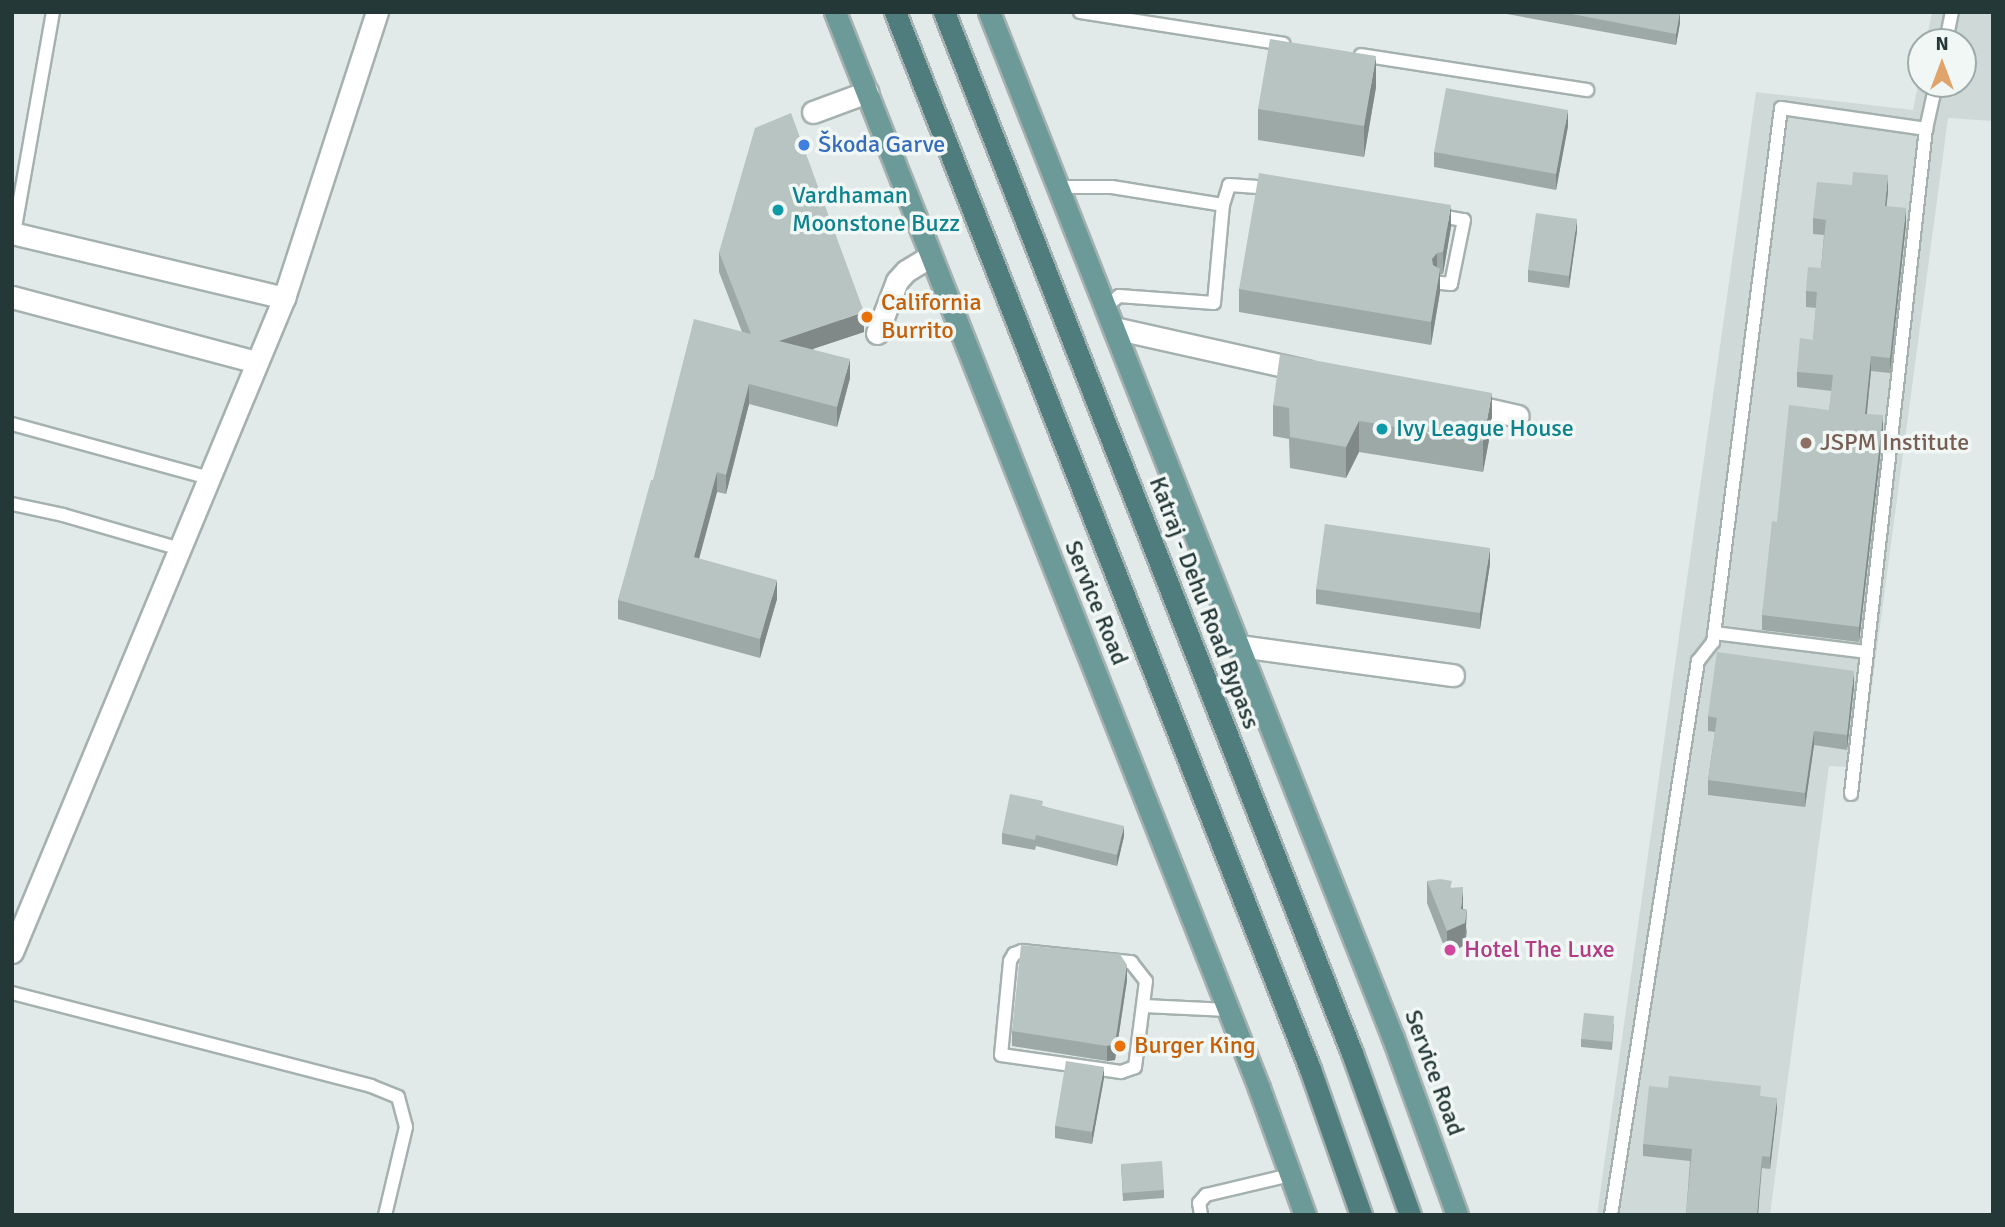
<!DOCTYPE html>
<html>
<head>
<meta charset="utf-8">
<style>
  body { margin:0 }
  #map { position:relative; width:2005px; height:1227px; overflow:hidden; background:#e1eae8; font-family:Signika,sans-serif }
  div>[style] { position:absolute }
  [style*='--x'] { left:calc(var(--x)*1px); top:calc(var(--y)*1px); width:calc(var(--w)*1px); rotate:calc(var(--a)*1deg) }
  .built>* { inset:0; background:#cfd9d7 }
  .roads { filter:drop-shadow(2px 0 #a5b1af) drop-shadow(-2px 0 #a5b1af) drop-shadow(0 2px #a5b1af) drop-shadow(0 -2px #a5b1af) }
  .service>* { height:12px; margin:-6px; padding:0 6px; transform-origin:6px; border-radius:6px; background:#fff }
  .minor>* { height:21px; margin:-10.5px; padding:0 10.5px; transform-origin:10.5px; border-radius:10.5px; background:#fff }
  .primary>* { height:21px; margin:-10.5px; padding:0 10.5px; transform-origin:10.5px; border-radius:10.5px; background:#6b9a99 }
  .trunk>* { height:21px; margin:-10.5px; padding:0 10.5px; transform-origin:10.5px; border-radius:10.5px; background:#4f7c7c }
  .wall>* { inset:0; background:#9da9a6 }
  .shaded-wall>* { inset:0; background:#808987 }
  .building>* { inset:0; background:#b7c4c1 }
  .dots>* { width:19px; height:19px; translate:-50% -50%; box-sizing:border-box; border:4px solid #f1f7f5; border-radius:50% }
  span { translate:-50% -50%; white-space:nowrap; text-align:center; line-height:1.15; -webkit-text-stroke:7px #f1f7f5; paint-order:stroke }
  .shop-label { font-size:24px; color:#366cbe }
  .left { translate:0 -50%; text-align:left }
  .culture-label { font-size:24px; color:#0d838f }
  .food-label { font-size:24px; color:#c56008 }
  .education-label { font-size:24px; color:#785e54 }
  .street-label { font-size:24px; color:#243837 }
  .hotel-label { font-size:24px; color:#b23c85 }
  .frame { position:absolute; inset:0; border:14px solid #243837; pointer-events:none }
  .north { position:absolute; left:1907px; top:28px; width:70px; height:70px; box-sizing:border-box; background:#f1f7f5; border:2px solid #9faba9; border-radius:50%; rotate:0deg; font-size:19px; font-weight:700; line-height:28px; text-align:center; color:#243837 }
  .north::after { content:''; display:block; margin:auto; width:24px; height:32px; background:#e0a369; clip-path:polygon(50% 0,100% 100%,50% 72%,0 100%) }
</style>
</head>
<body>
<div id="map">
  <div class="built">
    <div style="clip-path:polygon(1932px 12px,1993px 12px,1993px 121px,1948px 118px,1861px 768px,1829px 766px,1770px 1215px,1597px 1215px,1756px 92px,1913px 110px,1921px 70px,1921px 84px,1963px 84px,1963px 42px,1926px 42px)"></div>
  </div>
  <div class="roads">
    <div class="service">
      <div style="--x:1080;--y:12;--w:206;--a:8.9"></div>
      <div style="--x:1946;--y:42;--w:31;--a:-79"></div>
      <div style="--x:1361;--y:55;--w:229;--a:8.8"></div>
      <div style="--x:1059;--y:187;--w:53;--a:0"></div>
      <div style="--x:1112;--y:187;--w:112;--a:9.2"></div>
      <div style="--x:1223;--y:205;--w:21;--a:-73"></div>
      <div style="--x:1229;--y:185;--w:43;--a:4"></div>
      <div style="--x:1435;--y:215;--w:29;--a:10"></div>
      <div style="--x:1464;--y:220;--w:65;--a:101.5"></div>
      <div style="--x:1451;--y:284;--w:10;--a:-174"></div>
      <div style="--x:14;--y:233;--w:224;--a:-80"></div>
      <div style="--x:1105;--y:307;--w:18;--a:-38"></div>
      <div style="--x:1119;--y:296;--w:95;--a:4.2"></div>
      <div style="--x:1214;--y:303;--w:98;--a:-84.8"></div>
      <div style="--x:12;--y:424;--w:205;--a:15.3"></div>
      <div style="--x:12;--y:504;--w:52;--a:12.2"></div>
      <div style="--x:63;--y:515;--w:122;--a:16.2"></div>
      <div style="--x:1714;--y:633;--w:153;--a:7.1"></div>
      <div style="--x:1851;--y:794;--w:669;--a:-83.57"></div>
      <div style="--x:1022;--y:951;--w:110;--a:5.8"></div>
      <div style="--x:1131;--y:962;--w:24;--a:52"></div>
      <div style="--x:1146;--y:981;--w:87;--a:97.3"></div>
      <div style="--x:1135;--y:1067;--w:15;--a:160"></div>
      <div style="--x:1121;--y:1072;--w:121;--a:-171.9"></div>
      <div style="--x:1001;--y:1055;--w:94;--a:-84.5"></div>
      <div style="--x:1010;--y:961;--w:8;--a:-60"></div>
      <div style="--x:1014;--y:954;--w:9;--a:-21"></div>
      <div style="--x:12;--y:993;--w:371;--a:14.5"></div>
      <div style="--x:371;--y:1086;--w:29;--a:22"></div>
      <div style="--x:398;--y:1097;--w:31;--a:75"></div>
      <div style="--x:406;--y:1127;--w:90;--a:103.4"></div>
      <div style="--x:1144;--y:1006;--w:84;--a:2.7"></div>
      <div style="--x:1201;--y:1215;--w:12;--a:-99"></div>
      <div style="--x:1199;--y:1203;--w:11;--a:-49"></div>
      <div style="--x:1206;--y:1195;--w:86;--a:-13.4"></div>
      <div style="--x:1611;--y:1215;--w:561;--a:-81.08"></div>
      <div style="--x:1698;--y:661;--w:24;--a:-52"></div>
      <div style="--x:1713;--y:642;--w:538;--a:-82.74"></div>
      <div style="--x:1781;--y:108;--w:147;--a:8.2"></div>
      <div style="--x:1926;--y:129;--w:46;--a:-77.5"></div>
    </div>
    <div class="minor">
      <div style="--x:813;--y:112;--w:58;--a:-20.3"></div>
      <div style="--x:12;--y:233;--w:280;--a:13.4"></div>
      <div style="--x:12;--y:297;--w:253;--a:14.9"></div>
      <div style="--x:1114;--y:328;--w:198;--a:12.6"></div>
      <div style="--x:877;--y:333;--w:56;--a:-69"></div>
      <div style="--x:897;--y:281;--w:13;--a:-48"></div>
      <div style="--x:906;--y:271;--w:29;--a:-31"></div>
      <div style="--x:1465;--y:404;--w:54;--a:12.8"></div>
      <div style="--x:1240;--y:646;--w:215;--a:7.8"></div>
      <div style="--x:12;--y:952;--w:708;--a:-67.42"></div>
      <div style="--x:284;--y:298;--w:301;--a:-72"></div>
    </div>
    <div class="primary">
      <div style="--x:835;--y:12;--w:1157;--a:68.49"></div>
      <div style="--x:1259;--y:1088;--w:135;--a:70.1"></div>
      <div style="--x:989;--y:12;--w:1103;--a:68.51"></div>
      <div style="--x:1393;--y:1038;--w:188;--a:70.1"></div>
    </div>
    <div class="trunk">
      <div style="--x:895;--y:12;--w:1136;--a:68.56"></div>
      <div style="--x:1310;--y:1069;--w:155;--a:70.7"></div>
      <div style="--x:944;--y:12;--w:1118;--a:68.6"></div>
      <div style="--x:1352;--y:1053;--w:172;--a:70.3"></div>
    </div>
  </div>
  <div class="wall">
    <div style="clip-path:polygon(1496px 12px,1680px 12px,1680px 23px,1676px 45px)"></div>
    <div style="clip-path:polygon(1376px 87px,1364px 157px,1258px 140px,1258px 109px)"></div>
    <div style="clip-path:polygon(1568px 126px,1556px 190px,1434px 167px,1434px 152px)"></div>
    <div style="clip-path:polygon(1888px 191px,1886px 206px,1906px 224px,1890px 373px,1871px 371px,1867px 414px,1883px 431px,1859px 642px,1762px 630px,1762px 615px,1777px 522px,1829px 410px,1832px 391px,1797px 387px,1797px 372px,1813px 340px,1816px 308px,1806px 307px,1806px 291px,1821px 268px,1824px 235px,1813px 234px,1813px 218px)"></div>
    <div style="clip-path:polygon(1451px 227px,1443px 274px,1440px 275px,1440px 292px,1431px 345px,1239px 312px,1239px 289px)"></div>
    <div style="clip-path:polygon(1577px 231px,1569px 288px,1528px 282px,1528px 270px)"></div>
    <div style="clip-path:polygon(719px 252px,864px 332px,813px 349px,850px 378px,837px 427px,749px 404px,726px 494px,717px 492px,699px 559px,777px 599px,760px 658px,618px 619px,618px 600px,653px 480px,742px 332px,719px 272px)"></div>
    <div style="clip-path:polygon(1273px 405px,1492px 424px,1483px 472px,1359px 452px,1346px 478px,1290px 468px,1289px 439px,1273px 436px)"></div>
    <div style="clip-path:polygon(1490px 564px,1480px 629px,1316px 604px,1316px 589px)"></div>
    <div style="clip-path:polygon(1854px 686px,1847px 750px,1814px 745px,1805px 807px,1708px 795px,1708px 780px,1715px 732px,1708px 731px,1708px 716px)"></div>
    <div style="clip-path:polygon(1043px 806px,1124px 836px,1117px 866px,1036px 846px,1035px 850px,1002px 844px,1002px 833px)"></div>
    <div style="clip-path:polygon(1427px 881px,1452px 888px,1463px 909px,1467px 932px,1465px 945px,1447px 954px,1427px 903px)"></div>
    <div style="clip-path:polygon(1127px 980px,1115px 1060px,1107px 1061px,1012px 1046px,1012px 1031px)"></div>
    <div style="clip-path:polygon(1614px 1024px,1612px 1050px,1581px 1047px,1581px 1039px)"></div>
    <div style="clip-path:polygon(1104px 1078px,1092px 1144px,1055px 1138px,1055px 1126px)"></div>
    <div style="clip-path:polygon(1761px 1096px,1777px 1109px,1770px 1169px,1762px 1168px,1758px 1215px,1686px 1215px,1690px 1161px,1643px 1156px,1643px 1144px)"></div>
    <div style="clip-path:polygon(1121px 1164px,1164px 1190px,1164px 1198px,1123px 1201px)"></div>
  </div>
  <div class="shaded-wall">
    <div style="clip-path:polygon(1680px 12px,1680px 23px,1676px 45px,1676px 34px)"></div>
    <div style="clip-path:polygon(1376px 56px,1376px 87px,1364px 157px,1364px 126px)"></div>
    <div style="clip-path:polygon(1568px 110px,1568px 126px,1556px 190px,1556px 174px)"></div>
    <div style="clip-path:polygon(1888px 175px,1888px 191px,1885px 222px,1885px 206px)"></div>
    <div style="clip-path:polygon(1451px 205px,1451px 227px,1443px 274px,1443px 252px)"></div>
    <div style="clip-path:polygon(1906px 208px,1906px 224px,1890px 373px,1890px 358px)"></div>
    <div style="clip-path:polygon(1577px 219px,1577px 231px,1569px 288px,1569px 276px)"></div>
    <div style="clip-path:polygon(1437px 253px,1437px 275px,1432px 281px,1432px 259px)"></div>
    <div style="clip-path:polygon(1440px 269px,1440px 292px,1431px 345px,1431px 322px)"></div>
    <div style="clip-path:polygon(864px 312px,864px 332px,779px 360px,779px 341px)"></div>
    <div style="clip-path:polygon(1871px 356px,1871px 371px,1865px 429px,1865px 414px)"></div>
    <div style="clip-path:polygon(850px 359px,850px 378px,837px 427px,837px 407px)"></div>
    <div style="clip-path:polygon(749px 384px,749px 404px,726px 494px,726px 475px)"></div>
    <div style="clip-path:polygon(1492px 393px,1492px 424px,1483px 472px,1483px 441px)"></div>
    <div style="clip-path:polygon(1883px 415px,1883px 431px,1859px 642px,1859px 627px)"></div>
    <div style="clip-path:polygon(1359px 421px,1359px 452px,1346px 478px,1346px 447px)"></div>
    <div style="clip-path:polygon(717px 472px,717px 492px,694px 577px,694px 557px)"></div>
    <div style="clip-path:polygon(1490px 548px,1490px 564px,1480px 629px,1480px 613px)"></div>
    <div style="clip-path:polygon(777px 580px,777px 599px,760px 658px,760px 639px)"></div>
    <div style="clip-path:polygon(1854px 671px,1854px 686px,1847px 750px,1847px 735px)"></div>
    <div style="clip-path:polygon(1814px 731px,1814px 745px,1805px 807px,1805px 793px)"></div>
    <div style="clip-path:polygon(1124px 826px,1124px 836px,1117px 866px,1117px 855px)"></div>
    <div style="clip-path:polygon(1463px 887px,1463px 909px,1467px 910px,1465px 945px,1447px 954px,1447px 931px,1461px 909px)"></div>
    <div style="clip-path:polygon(1127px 965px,1127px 980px,1115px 1060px,1107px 1061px,1107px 1046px)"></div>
    <div style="clip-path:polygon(1104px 1067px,1104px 1078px,1092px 1144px,1092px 1132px)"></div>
    <div style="clip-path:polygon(1777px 1098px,1777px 1109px,1770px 1169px,1770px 1157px)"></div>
    <div style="clip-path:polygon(1762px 1156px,1758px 1215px,1757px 1215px)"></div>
  </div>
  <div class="building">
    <div style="clip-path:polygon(1561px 12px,1680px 12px,1676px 34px)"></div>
    <div style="clip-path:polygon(1270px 39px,1376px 56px,1364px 126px,1258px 109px)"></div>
    <div style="clip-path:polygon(1446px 88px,1568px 110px,1556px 174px,1434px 152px)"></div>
    <div style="clip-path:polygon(791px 113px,864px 312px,779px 341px,850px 359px,837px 407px,749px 384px,726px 475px,717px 472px,694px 557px,777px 580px,760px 639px,618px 600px,651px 480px,653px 480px,694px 319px,751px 334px,719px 252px,755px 128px)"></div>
    <div style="clip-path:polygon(1853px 172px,1888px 175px,1885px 206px,1906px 208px,1890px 358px,1871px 356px,1865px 414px,1883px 415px,1859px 627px,1762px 615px,1772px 521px,1777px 522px,1789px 405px,1829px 410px,1833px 375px,1797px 372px,1800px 338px,1813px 340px,1817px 292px,1806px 291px,1808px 267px,1821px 268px,1826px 220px,1813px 218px,1817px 182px,1852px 185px)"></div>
    <div style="clip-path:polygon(1259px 173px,1451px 205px,1443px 252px,1437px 253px,1432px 259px,1433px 265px,1440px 269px,1431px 322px,1239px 289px)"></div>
    <div style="clip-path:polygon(1536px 213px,1577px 219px,1569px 276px,1528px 270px)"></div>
    <div style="clip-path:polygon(1280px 354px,1492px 393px,1483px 441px,1359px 421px,1346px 447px,1290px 437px,1289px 408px,1273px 405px)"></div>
    <div style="clip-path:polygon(1325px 524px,1490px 548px,1480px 613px,1316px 589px)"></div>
    <div style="clip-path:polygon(1717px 652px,1854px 671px,1847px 735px,1814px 731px,1805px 793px,1708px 780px,1717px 718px,1708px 716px)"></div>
    <div style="clip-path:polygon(1010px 794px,1043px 801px,1042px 806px,1124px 826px,1117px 855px,1036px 835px,1035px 840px,1002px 833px)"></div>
    <div style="clip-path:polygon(1440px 879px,1452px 881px,1450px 888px,1463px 887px,1461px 909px,1467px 910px,1465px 923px,1447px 931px,1427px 881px)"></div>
    <div style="clip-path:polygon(1021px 945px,1120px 954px,1127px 965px,1115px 1044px,1107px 1046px,1012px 1031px)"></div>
    <div style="clip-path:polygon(1584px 1013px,1614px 1016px,1612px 1042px,1581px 1039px)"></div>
    <div style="clip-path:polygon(1066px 1061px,1104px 1067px,1092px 1132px,1055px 1126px)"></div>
    <div style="clip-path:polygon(1669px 1076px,1761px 1086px,1760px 1096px,1777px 1098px,1770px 1157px,1762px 1156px,1757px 1215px,1686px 1215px,1692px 1149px,1643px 1144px,1649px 1086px,1668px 1088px)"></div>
    <div style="clip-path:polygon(1162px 1161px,1164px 1190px,1123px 1193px,1121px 1164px)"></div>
  </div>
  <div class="dots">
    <div style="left:804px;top:145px;background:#3f7fe0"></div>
    <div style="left:778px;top:210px;background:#0f9aa8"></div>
    <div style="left:867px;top:317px;background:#e8710a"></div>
    <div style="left:1382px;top:429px;background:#0f9aa8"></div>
    <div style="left:1806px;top:443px;background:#8d6e63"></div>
    <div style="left:1450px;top:950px;background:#d1479c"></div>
    <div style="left:1120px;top:1046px;background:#e8710a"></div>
  </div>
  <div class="shop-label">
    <span class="left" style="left:818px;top:145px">Škoda Garve</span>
  </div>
  <div class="culture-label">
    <span class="left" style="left:792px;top:210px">Vardhaman<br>Moonstone Buzz</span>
    <span class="left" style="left:1396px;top:429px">Ivy League House</span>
  </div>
  <div class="food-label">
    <span class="left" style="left:881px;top:317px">California<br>Burrito</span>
    <span class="left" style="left:1134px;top:1046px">Burger King</span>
  </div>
  <div class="education-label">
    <span class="left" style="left:1820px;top:443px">JSPM Institute</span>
  </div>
  <div class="street-label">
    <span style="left:1096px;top:603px;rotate:68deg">Service Road</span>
    <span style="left:1204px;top:603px;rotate:69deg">Katraj - Dehu Road Bypass</span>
    <span style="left:1434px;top:1073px;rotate:70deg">Service Road</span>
  </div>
  <div class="hotel-label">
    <span class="left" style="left:1464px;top:950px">Hotel The Luxe</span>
  </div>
  <div class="frame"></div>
  <div class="north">N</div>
</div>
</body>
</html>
